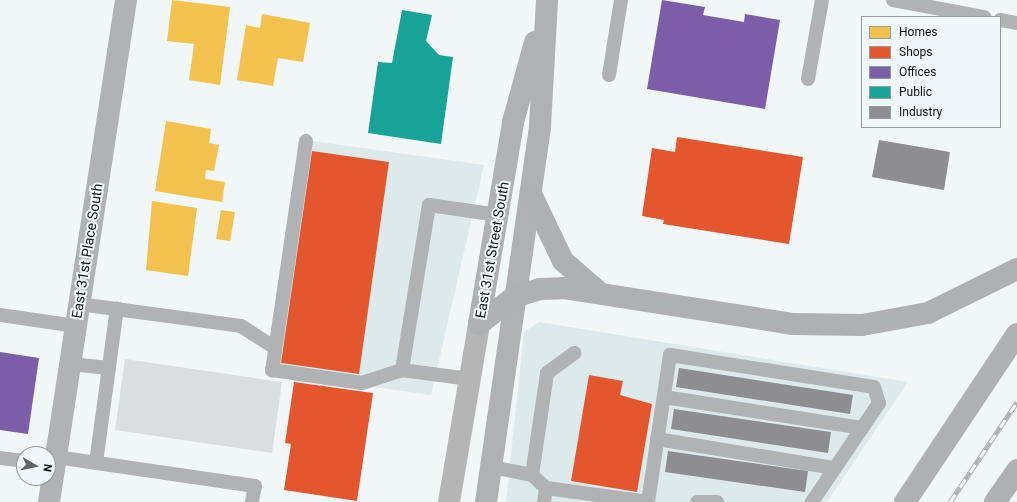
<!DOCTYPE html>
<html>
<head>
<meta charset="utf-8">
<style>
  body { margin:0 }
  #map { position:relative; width:1017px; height:502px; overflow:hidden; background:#f1f6f7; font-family:Roboto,sans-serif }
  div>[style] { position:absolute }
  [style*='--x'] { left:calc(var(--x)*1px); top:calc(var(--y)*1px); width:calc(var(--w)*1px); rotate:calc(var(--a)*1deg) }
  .built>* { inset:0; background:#dceaec }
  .homes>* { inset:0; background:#f2c14e }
  .shops>* { inset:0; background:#e4572e }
  .offices>* { inset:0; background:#7b5ea7 }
  .public>* { inset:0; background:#17a398 }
  .industry>* { inset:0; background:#8d8d92 }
  .building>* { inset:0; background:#dadedf }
  .lane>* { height:14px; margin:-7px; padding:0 7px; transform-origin:7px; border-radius:7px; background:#b1b2b3 }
  .street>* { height:22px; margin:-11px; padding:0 11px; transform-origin:11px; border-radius:11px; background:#b1b2b3 }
  .secondary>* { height:22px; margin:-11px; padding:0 11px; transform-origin:11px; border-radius:11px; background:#b0b1b2 }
  .primary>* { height:22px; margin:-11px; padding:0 11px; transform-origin:11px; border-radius:11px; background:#b5b5b6 }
  .highway>* { height:22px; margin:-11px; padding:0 11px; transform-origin:11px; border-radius:11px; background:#aeb0b1 }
  .rail>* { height:4.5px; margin-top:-2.25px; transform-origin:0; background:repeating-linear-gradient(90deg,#eef8fa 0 9px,#aeb0b1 0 18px); box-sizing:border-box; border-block:1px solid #aeb0b1 }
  span { translate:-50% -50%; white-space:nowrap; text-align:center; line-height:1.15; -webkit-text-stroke:4px #eef8fa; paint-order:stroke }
  .street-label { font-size:14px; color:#101314 }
  .legend { position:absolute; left:861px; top:16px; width:140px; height:112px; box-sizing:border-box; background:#eef8fa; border:1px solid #959c9e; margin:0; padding:5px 7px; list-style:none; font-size:12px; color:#101314 }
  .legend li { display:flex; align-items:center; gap:8px; height:20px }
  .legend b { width:20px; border:1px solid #959c9e }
  .north { position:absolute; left:16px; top:446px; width:40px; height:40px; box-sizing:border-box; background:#eef8fa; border:1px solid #959c9e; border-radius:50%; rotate:99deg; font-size:11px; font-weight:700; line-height:16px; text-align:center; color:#101314 }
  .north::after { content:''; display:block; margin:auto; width:14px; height:18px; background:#5f6263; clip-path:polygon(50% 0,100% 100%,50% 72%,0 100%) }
</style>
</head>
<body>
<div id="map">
  <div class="built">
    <div style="clip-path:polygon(299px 139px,484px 165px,431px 395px,265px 372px)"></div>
    <div style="clip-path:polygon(539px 322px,908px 382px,827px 502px,506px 502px,524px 332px)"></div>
  </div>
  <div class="homes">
    <div style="clip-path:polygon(172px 0,230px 7px,220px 85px,189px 80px,194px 44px,167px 41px)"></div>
    <div style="clip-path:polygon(262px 14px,310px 23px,303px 62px,278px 58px,273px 86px,237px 80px,246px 25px,260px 28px)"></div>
    <div style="clip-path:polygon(166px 121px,211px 129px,209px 143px,219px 145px,214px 171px,206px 170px,205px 179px,225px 182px,222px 202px,155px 191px)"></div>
    <div style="clip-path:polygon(152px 201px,197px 208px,188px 276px,146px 270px)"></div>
    <div style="clip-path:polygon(221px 210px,235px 212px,230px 241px,216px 239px)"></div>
  </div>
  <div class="shops">
    <div style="clip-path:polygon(677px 137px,803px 157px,789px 244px,663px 224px,664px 220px,642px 216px,652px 148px,675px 152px)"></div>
    <div style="clip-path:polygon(312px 151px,389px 162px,359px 374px,281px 363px)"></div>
    <div style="clip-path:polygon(589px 375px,623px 381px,620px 395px,652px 404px,637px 492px,571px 481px)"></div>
    <div style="clip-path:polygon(294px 382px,373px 393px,357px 501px,284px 490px,291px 444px,285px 443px)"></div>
  </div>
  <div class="offices">
    <div style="clip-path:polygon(662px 0,705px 7px,703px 15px,744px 22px,745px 14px,780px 20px,765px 109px,647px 89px)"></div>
    <div style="clip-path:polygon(0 352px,39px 358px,28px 434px,0 430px)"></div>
  </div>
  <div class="public">
    <div style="clip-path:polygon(402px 10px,432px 15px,426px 41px,439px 55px,453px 57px,441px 144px,368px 133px,378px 62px,392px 63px)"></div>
  </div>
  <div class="industry">
    <div style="clip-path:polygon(879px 140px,950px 152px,944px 190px,872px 177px)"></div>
    <div style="clip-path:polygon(679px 368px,853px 395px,850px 414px,676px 387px)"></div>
    <div style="clip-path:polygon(674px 409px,831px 432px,828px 453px,671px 429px)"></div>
    <div style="clip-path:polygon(668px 451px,808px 471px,805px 492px,665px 472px)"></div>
  </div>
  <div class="building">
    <div style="clip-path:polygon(125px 359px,282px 382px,272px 453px,115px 430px)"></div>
  </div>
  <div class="lane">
    <div style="--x:893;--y:0;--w:93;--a:10.6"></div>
    <div style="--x:1000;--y:20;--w:17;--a:10"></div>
    <div style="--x:609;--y:75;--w:76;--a:-80.9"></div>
    <div style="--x:808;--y:79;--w:80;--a:-80"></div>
    <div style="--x:306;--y:141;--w:232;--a:98.4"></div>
    <div style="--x:272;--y:370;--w:91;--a:8.2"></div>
    <div style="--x:362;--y:383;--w:42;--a:-18"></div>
    <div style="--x:79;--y:304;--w:163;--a:7.7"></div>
    <div style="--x:241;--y:326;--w:40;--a:32.9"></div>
    <div style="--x:0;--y:315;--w:77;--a:8.2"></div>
    <div style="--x:70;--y:364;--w:39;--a:6"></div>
    <div style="--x:470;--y:379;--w:69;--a:-172.5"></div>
    <div style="--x:402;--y:370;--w:167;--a:-80.7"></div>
    <div style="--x:429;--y:205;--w:70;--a:8.2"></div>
    <div style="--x:664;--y:397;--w:200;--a:8.9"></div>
    <div style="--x:657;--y:439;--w:180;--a:9.3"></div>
    <div style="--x:56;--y:457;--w:201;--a:8.3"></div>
    <div style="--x:255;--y:486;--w:16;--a:101"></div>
    <div style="--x:0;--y:458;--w:24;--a:7"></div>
    <div style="--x:96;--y:463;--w:156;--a:-82.3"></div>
    <div style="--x:492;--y:467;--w:41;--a:11.3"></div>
    <div style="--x:532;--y:475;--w:19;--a:43"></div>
    <div style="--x:546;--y:488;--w:103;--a:7.8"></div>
    <div style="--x:532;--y:475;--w:103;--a:-81.6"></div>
    <div style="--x:547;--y:373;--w:34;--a:-36"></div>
    <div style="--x:544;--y:502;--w:14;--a:-82"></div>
    <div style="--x:648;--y:502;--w:149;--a:-81.5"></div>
    <div style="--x:670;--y:355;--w:206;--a:8.9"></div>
    <div style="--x:874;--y:387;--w:17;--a:73"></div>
    <div style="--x:879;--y:403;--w:120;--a:124.1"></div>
    <div style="--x:697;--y:502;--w:20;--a:0"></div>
  </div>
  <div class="street">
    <div style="--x:49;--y:502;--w:508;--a:-81.28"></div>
  </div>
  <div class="secondary">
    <div style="--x:479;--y:324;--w:205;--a:-80.4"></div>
    <div style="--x:513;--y:122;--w:83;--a:-74.6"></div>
    <div style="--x:486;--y:502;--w:380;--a:-81.8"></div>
    <div style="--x:540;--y:126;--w:126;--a:-86.8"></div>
  </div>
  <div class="primary">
    <div style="--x:449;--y:502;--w:181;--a:-80.4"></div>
  </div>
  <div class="highway">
    <div style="--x:531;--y:194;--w:74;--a:64.5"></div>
    <div style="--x:563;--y:261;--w:49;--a:40.9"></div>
    <div style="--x:479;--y:324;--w:44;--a:-37.6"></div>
    <div style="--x:514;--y:297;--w:27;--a:-17"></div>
    <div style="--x:540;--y:289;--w:23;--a:-2"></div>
    <div style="--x:563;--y:288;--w:233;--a:8.9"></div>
    <div style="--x:793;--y:324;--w:69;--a:0.8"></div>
    <div style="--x:862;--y:325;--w:67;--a:-10.3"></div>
    <div style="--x:928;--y:313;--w:99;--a:-26.3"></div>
    <div style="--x:905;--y:502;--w:202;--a:-56.3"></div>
    <div style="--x:995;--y:502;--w:39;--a:-55"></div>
  </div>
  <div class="rail">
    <div style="--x:950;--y:502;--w:120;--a:-56.2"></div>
  </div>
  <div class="street-label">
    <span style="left:492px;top:250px;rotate:-80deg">East 31st Street South</span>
    <span style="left:87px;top:251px;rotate:-81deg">East 31st Place South</span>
  </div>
  <ul class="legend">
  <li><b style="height:11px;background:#f2c14e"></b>Homes</li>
  <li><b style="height:11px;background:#e4572e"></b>Shops</li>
  <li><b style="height:11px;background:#7b5ea7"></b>Offices</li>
  <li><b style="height:11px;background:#17a398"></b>Public</li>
  <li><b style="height:11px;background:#8d8d92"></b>Industry</li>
  </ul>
  <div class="north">N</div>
</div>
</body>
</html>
